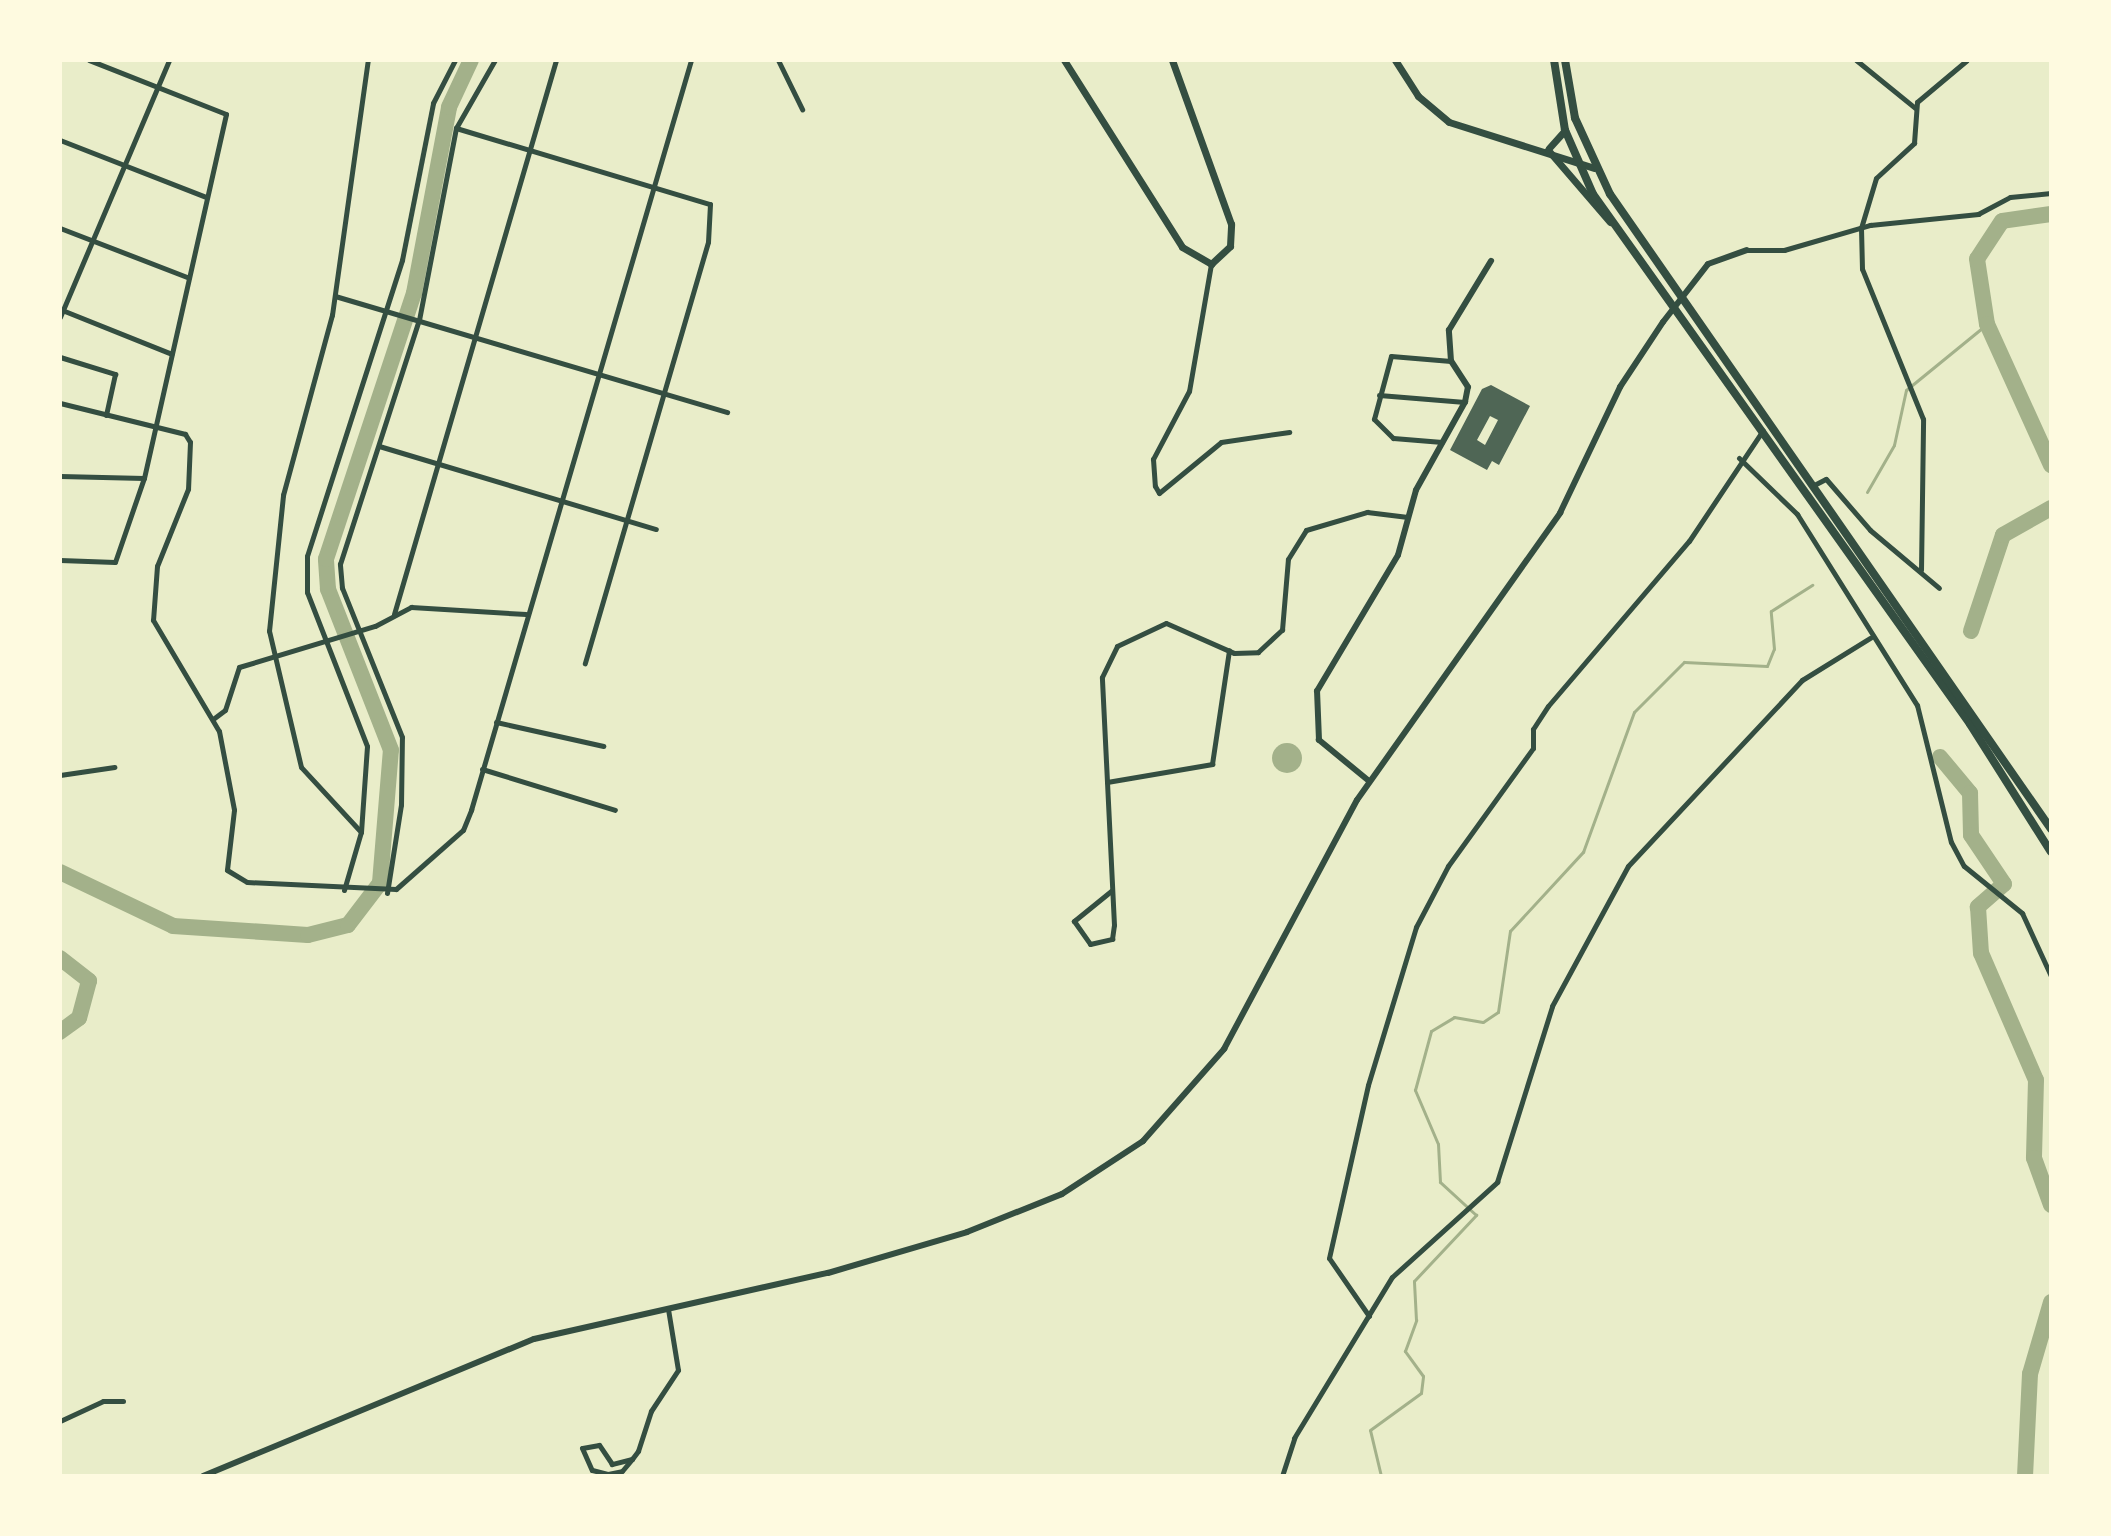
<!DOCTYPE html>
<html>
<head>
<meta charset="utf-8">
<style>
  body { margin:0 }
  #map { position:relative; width:2111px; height:1536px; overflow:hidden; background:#e9edc9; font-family:Signika,sans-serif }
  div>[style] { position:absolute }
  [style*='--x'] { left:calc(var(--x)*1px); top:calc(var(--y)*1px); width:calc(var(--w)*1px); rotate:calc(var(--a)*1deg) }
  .water>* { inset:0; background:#a3b18a }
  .round { border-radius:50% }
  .stream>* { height:3px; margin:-1.5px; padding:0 1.5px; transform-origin:1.5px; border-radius:1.5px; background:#a3b18a }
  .river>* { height:16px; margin:-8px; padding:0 8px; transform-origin:8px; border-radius:8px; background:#a3b18a }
  .building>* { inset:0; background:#4f6655 }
  .minor>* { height:5px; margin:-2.5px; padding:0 2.5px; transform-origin:2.5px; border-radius:2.5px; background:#344e41 }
  .tertiary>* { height:6px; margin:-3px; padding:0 3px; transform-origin:3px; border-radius:3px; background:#344e41 }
  .secondary>* { height:7px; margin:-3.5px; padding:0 3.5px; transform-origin:3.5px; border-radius:3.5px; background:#344e41 }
  .trunk>* { height:8px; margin:-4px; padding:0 4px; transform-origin:4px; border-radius:4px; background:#344e41 }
  span { translate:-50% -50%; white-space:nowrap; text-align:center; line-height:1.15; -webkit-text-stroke:6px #fefae0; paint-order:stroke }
  .frame { position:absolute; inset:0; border:62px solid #fefae0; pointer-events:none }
</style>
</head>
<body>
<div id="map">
  <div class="water">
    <div class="round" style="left:1272px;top:743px;width:30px;height:30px"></div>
  </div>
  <div class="stream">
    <div style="--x:1867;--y:492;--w:54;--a:-60.1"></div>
    <div style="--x:1894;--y:445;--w:56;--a:-77.7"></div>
    <div style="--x:1906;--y:390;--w:104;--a:-39.2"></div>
    <div style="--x:1381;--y:1476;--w:47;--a:-103.4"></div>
    <div style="--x:1370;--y:1430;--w:63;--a:-36"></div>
    <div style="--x:1421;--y:1393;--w:17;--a:-83"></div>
    <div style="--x:1423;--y:1376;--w:31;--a:-126"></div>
    <div style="--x:1405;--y:1351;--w:33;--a:-70"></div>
    <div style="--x:1416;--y:1320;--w:39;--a:-93"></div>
    <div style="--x:1414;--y:1281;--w:91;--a:-46.8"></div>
    <div style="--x:1476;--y:1215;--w:49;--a:-137.5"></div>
    <div style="--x:1440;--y:1182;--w:38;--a:-93"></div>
    <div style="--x:1438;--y:1144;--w:59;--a:-113.1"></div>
    <div style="--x:1415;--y:1090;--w:61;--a:-74.8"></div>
    <div style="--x:1431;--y:1031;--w:27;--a:-31"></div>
    <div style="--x:1454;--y:1017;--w:29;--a:10"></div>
    <div style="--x:1483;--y:1022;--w:18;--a:-34"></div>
    <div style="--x:1498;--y:1012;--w:82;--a:-81.6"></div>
    <div style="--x:1510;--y:931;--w:108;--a:-47.3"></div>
    <div style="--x:1583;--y:852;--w:149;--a:-70"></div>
    <div style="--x:1634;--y:712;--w:71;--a:-45"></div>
    <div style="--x:1684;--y:662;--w:83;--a:2.8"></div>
    <div style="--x:1767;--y:666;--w:18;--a:-68"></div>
    <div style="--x:1774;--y:649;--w:38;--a:-95"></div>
    <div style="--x:1771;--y:611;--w:49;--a:-32.4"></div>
  </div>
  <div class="river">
    <div style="--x:2051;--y:214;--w:49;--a:171.9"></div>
    <div style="--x:2002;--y:221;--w:45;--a:123.3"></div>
    <div style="--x:1977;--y:259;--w:66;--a:81.3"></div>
    <div style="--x:1987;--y:324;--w:155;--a:65.6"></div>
    <div style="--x:1971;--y:631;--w:101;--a:-71.6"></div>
    <div style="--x:2003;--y:535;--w:55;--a:-29.4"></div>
    <div style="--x:1940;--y:757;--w:47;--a:50.2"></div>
    <div style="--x:1970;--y:793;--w:42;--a:88.6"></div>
    <div style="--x:1971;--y:835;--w:59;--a:56"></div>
    <div style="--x:2004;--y:884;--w:35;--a:139"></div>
    <div style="--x:1978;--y:907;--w:46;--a:86.3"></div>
    <div style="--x:1981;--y:953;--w:138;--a:66.6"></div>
    <div style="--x:2036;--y:1080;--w:78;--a:91.5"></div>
    <div style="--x:2034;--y:1158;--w:50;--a:70.1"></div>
    <div style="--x:60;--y:872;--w:125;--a:25.5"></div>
    <div style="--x:173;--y:926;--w:135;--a:3.8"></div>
    <div style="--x:308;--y:935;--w:41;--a:-14"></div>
    <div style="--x:348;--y:925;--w:53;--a:-52.7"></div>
    <div style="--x:380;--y:883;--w:133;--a:-85.3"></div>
    <div style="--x:391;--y:750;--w:173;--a:-111.4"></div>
    <div style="--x:328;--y:589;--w:30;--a:-94"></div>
    <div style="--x:326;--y:559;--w:280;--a:-71.7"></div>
    <div style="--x:414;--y:293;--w:189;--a:-79.3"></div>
    <div style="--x:449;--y:107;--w:52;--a:-64.9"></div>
    <div style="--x:60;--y:958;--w:37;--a:38"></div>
    <div style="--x:89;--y:981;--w:38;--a:105"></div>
    <div style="--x:79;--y:1018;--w:24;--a:144"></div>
    <div style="--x:2025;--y:1476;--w:102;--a:-87.2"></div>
    <div style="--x:2030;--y:1374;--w:75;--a:-73.7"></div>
  </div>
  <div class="building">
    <div style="clip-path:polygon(evenodd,1491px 385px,1530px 406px,1499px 465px,1492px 461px,1487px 470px,1450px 450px,1482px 389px,1491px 385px,1490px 416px,1498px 420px,1485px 445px,1477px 440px,1490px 416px)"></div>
  </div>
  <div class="minor">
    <div style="--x:778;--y:60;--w:55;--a:63.9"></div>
    <div style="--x:1856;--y:60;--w:76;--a:39.1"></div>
    <div style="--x:456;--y:128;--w:265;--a:16.7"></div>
    <div style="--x:710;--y:204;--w:38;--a:93"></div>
    <div style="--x:708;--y:242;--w:439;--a:106.3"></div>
    <div style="--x:60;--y:140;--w:155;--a:21.3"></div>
    <div style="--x:60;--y:228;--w:136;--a:21.1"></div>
    <div style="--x:1747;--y:250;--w:37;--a:0"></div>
    <div style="--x:1784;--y:250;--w:90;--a:-16.2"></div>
    <div style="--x:1870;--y:225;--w:109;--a:-5.8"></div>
    <div style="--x:1978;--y:214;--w:36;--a:-28"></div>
    <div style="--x:2010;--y:197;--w:41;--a:-5.6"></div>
    <div style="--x:1211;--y:264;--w:129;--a:99.8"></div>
    <div style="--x:1189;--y:391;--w:77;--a:117.9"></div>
    <div style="--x:1153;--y:459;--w:27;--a:86"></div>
    <div style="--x:1155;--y:486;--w:8;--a:60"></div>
    <div style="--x:1159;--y:493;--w:80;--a:-39.4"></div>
    <div style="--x:1221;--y:442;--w:69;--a:-8.4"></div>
    <div style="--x:335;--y:296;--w:409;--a:16.5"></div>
    <div style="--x:62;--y:310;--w:118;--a:21.8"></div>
    <div style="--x:60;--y:317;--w:279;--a:-67"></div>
    <div style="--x:60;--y:357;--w:58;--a:17.2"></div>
    <div style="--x:115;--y:374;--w:42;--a:102.4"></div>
    <div style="--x:1379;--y:395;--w:86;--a:4.7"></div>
    <div style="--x:60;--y:403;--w:129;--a:13.9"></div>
    <div style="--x:185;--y:434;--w:9;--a:58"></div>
    <div style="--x:190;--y:442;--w:47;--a:92.4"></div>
    <div style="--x:188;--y:489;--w:83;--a:111.9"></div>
    <div style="--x:157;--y:566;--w:54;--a:94.2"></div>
    <div style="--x:153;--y:620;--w:129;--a:59.3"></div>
    <div style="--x:219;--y:731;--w:80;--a:79.2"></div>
    <div style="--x:234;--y:810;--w:60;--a:96.7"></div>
    <div style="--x:227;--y:870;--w:23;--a:31"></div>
    <div style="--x:247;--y:882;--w:149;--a:2.7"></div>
    <div style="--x:396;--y:889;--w:89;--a:-41.4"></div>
    <div style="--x:463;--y:830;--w:22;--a:-68"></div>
    <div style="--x:471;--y:810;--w:782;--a:-73.65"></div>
    <div style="--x:1442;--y:442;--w:49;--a:-175.3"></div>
    <div style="--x:1393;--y:438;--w:27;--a:-135"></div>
    <div style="--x:1374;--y:419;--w:65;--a:-74.9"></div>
    <div style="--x:1391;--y:356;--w:60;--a:4.8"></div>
    <div style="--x:379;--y:446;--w:289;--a:16.7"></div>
    <div style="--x:1739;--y:458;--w:81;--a:44"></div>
    <div style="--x:1797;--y:514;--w:226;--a:57.9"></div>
    <div style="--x:1917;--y:705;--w:141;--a:76.1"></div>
    <div style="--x:1951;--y:842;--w:27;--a:62"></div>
    <div style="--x:1964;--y:866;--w:75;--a:39"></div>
    <div style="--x:2022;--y:913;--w:69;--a:65.3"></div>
    <div style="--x:60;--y:476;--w:84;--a:1.4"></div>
    <div style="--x:1814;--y:485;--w:13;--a:-27"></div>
    <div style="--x:1826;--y:479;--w:67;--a:49.2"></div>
    <div style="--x:1870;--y:530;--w:90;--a:40"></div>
    <div style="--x:60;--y:560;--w:55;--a:2.1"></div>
    <div style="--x:115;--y:562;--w:89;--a:-71"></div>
    <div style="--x:144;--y:478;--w:373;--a:-77.3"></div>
    <div style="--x:226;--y:114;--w:147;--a:-158.5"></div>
    <div style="--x:1921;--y:570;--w:151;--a:-89.2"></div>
    <div style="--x:1923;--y:419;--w:162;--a:-112.1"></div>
    <div style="--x:1862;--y:269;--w:41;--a:-91.4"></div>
    <div style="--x:1861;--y:228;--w:52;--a:-73.3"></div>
    <div style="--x:1876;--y:178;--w:52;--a:-42.6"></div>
    <div style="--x:1914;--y:143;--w:41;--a:-85.8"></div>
    <div style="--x:1917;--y:102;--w:65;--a:-40"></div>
    <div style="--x:394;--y:614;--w:577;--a:-73.7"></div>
    <div style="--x:213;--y:719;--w:15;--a:-37"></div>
    <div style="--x:225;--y:710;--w:45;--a:-72"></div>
    <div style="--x:239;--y:667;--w:142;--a:-16.8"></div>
    <div style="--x:375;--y:626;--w:41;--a:-27.8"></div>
    <div style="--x:411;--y:607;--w:115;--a:3.5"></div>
    <div style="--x:496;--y:722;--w:110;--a:12.6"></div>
    <div style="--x:482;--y:769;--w:139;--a:17.1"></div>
    <div style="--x:60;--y:775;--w:55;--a:-8.4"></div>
    <div style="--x:1107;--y:782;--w:107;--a:-9.7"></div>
    <div style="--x:1212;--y:764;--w:115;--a:-81.5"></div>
    <div style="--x:361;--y:832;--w:88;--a:-132.7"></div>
    <div style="--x:301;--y:767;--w:140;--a:-103.2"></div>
    <div style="--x:269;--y:631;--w:137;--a:-84.1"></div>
    <div style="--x:283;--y:495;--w:187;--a:-74.8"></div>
    <div style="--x:332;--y:315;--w:258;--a:-82"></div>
    <div style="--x:344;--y:890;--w:60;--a:-73.7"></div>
    <div style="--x:361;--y:832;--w:86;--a:-86"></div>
    <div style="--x:367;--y:746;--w:165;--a:-111.3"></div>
    <div style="--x:307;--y:592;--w:36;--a:-90"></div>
    <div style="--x:307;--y:556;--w:311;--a:-72.2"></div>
    <div style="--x:402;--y:260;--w:160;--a:-78.8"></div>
    <div style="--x:433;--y:103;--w:48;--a:-62.9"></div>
    <div style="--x:1111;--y:891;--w:48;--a:141"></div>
    <div style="--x:1074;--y:921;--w:28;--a:55"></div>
    <div style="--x:1090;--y:944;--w:23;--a:-13"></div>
    <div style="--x:1112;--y:939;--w:14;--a:-82"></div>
    <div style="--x:1114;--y:925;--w:248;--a:-92.8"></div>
    <div style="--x:1102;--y:677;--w:34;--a:-64"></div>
    <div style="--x:1117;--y:646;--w:54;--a:-25.1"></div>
    <div style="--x:1166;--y:623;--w:74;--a:23.8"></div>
    <div style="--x:1234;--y:653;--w:24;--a:-2"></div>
    <div style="--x:1258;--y:652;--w:33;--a:-43"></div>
    <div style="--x:1282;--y:630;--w:71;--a:-85.2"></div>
    <div style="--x:1288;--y:559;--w:34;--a:-58"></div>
    <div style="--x:1306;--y:530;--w:64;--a:-16.4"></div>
    <div style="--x:1367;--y:512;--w:41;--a:7"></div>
    <div style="--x:387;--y:893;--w:89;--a:-81"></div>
    <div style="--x:401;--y:805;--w:68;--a:-89.2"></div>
    <div style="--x:402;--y:737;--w:161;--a:-111.9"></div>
    <div style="--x:342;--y:588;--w:24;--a:-95"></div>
    <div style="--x:340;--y:564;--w:256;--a:-72.1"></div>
    <div style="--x:419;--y:320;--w:196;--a:-79.1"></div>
    <div style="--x:456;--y:128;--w:78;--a:-60.2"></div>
    <div style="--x:1369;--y:1316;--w:70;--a:-124.6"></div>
    <div style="--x:1329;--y:1258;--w:177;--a:-77.3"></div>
    <div style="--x:1368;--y:1085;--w:165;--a:-73.1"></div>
    <div style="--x:1416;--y:927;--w:69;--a:-62.3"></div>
    <div style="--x:1448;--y:866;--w:145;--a:-54.2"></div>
    <div style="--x:1533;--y:748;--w:19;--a:-90"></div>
    <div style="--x:1533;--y:729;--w:27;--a:-57"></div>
    <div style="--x:1548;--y:706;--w:217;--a:-49.5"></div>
    <div style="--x:1689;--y:541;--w:133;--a:-56.3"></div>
    <div style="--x:60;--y:1421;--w:47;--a:-24.9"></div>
    <div style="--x:103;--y:1401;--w:20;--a:0"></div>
    <div style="--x:632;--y:1459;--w:21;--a:166"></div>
    <div style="--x:612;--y:1464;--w:23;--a:-124"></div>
    <div style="--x:599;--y:1445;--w:17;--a:170"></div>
    <div style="--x:582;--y:1448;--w:24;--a:66"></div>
    <div style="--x:592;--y:1470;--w:16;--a:14"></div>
    <div style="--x:608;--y:1474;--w:14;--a:-12"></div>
    <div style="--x:622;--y:1471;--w:16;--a:-50"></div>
    <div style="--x:632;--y:1459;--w:10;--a:-53"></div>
    <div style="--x:638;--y:1451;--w:42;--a:-72"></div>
    <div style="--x:651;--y:1411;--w:49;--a:-56.6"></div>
    <div style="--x:678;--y:1370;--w:62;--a:-99.3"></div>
    <div style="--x:1282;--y:1476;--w:40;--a:-72"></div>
    <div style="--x:1294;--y:1438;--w:188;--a:-58.7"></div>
    <div style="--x:1392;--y:1277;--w:142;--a:-42.1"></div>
    <div style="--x:1497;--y:1182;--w:184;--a:-72.6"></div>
    <div style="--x:1552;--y:1006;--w:159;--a:-61.5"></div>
    <div style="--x:1628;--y:866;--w:255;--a:-46.9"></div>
    <div style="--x:1802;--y:680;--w:80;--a:-31.7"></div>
  </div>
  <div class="tertiary">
    <div style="--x:1369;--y:781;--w:65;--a:-140.6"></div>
    <div style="--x:1319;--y:740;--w:49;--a:-92.3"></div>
    <div style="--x:1317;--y:691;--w:158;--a:-59.2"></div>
    <div style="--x:1398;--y:555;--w:67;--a:-74.5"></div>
    <div style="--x:1416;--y:490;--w:101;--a:-60.9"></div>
    <div style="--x:1465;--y:402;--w:15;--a:-79"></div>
    <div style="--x:1468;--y:387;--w:31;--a:-123"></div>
    <div style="--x:1451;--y:361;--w:31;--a:-94"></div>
    <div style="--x:1449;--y:330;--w:81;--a:-58.7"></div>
    <div style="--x:203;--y:1476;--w:358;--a:-22.5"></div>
    <div style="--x:534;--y:1339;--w:301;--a:-12.7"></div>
    <div style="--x:828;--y:1273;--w:145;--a:-16.4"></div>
    <div style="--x:967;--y:1232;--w:102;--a:-21.8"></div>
    <div style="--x:1062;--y:1194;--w:97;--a:-33.2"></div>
    <div style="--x:1143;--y:1141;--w:123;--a:-48.6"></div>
    <div style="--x:1224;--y:1049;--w:282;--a:-61.9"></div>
    <div style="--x:1357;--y:800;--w:352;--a:-54.7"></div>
    <div style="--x:1560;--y:513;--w:140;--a:-64.5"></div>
    <div style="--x:1620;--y:387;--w:78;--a:-56.5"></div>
    <div style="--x:1663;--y:322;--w:73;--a:-52.2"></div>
    <div style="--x:1708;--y:264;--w:41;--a:-19.7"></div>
  </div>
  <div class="secondary">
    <div style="--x:1064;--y:60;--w:221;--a:57.7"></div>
    <div style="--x:1182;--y:247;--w:34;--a:30"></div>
    <div style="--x:1211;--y:264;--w:26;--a:-43"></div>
    <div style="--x:1230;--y:246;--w:22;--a:-87"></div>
    <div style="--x:1231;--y:224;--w:174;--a:-109.8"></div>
    <div style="--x:1395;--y:60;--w:43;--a:57.4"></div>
    <div style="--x:1418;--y:96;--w:40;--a:40"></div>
    <div style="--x:1449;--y:122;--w:152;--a:17.6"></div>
    <div style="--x:1549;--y:148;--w:24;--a:-48"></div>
    <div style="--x:1548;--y:150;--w:95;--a:49.3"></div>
  </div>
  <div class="trunk">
    <div style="--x:1554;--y:60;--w:71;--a:81.1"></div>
    <div style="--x:1565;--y:130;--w:70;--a:66.4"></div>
    <div style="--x:1593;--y:194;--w:650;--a:54.57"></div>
    <div style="--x:1970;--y:724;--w:151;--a:57.7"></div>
    <div style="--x:1565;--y:60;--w:59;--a:80.2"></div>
    <div style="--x:1575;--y:118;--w:84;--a:65.3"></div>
    <div style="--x:1610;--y:194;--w:773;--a:55.22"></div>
  </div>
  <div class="frame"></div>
</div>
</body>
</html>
